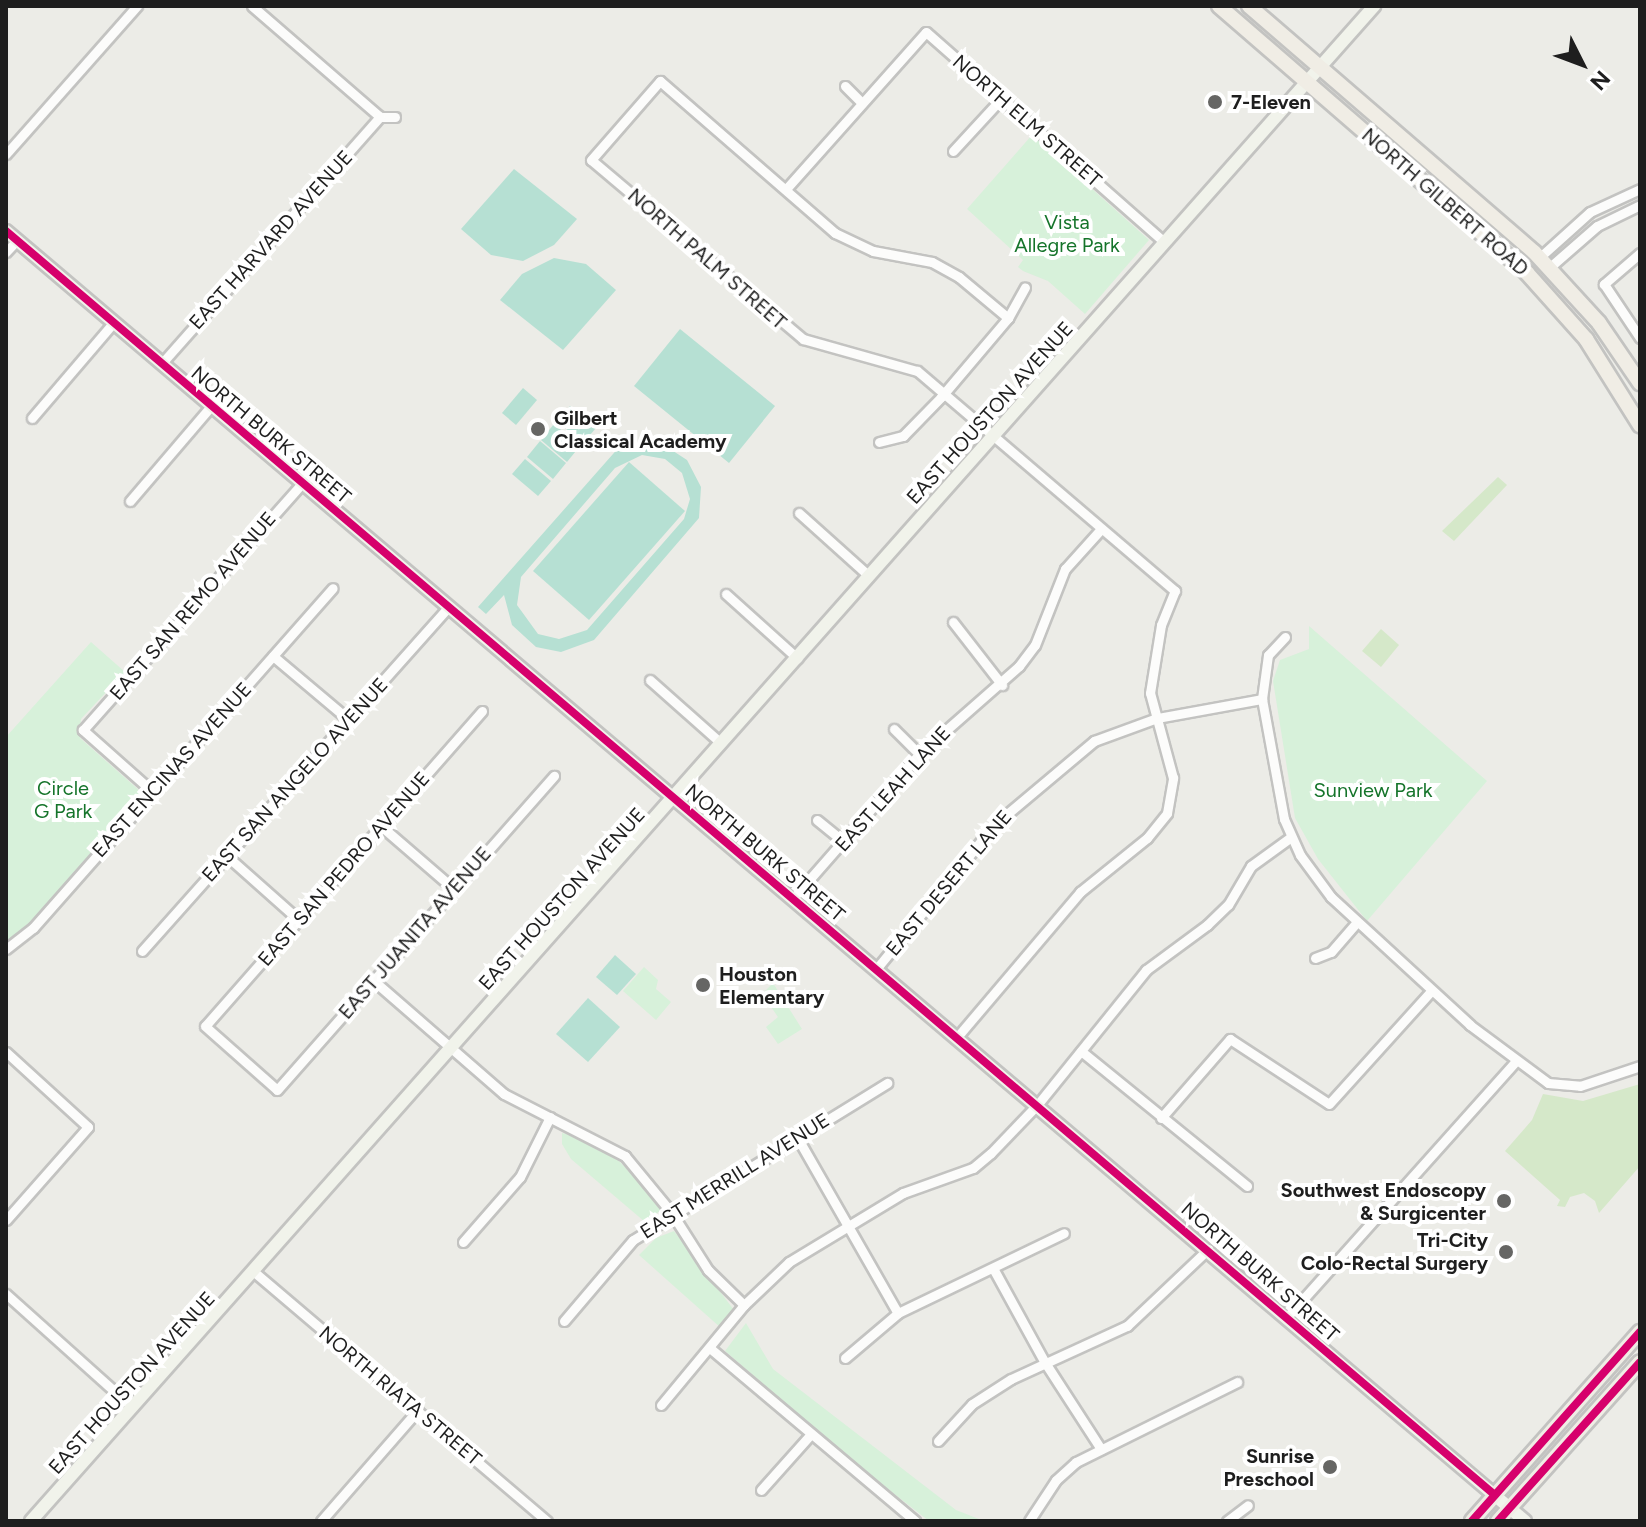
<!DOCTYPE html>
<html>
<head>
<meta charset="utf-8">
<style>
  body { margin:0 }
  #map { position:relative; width:1646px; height:1527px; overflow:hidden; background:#ecece7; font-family:Figtree,sans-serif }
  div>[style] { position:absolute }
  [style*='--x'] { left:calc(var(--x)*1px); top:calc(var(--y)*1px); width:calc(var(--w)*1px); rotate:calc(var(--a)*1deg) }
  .grass>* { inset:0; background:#d5e8c9 }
  .park>* { inset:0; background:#d7f1da }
  .pitch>* { inset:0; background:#b6e0d3 }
  .roads { filter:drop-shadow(2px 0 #c3c3c1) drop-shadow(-2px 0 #c3c3c1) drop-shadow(0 2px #c3c3c1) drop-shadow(0 -2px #c3c3c1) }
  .street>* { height:9px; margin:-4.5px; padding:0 4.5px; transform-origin:4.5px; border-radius:4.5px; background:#fcfcfb }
  .secondary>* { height:12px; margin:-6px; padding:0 6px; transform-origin:6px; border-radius:6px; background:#f1f3eb }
  .primary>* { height:14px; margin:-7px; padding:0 7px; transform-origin:7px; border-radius:7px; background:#f0ede5 }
  .cycleway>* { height:8px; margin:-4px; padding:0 4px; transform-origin:4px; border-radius:4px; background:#d6006c }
  .dots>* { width:22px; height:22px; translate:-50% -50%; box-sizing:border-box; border:4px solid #fff; border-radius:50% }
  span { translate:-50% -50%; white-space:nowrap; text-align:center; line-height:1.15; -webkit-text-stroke:8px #fff; paint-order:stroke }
  .poi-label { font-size:20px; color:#1e1e1e; font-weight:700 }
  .left { translate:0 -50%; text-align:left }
  .right { translate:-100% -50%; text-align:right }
  .street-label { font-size:20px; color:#1e1e1e }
  .park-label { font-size:20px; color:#15742a }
  .frame { position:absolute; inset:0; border:8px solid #1e1e1e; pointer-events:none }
  .north { position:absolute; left:1542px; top:24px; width:80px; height:80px; -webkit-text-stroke:6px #fff; paint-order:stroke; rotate:132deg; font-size:22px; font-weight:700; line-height:32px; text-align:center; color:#1e1e1e }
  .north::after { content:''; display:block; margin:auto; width:28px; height:36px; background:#1e1e1e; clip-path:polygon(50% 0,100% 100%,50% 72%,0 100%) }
</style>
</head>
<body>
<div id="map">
  <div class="grass">
    <div style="clip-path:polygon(1498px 477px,1507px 485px,1454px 541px,1442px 531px)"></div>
    <div style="clip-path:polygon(1381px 629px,1399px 645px,1381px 667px,1362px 651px)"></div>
    <div style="clip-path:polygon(1640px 1084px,1640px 1166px,1599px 1213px,1595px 1201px,1584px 1193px,1570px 1197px,1565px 1207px,1557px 1206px,1560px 1200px,1505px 1151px,1532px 1120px,1543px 1094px,1583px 1101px)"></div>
  </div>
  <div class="park">
    <div style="clip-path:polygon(1032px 135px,1149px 240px,1085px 314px,1048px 281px,1023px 271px,1018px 267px,1023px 260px,967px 209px)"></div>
    <div style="clip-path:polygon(1309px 626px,1487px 781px,1367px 921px,1318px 859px,1295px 818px,1273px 681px,1280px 660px,1309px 649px)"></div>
    <div style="clip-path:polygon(91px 642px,125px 672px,81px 719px,80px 738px,140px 791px,141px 800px,29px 926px,6px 943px,6px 737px)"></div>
    <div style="clip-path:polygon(644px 967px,658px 980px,656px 989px,671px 1002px,656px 1020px,623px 991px)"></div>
    <div style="clip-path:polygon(773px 983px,802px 1029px,778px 1044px,766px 1027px,778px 1017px,762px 994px)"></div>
    <div style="clip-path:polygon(562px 1133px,585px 1139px,619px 1161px,664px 1208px,645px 1222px,571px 1159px,562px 1144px)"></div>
    <div style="clip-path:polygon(674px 1231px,734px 1310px,721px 1328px,639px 1255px,656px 1238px)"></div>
    <div style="clip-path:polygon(746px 1323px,773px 1369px,956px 1510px,984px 1521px,929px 1521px,853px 1462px,725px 1351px)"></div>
  </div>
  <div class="pitch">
    <div style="clip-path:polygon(514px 169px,577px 219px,554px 245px,523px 261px,491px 255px,461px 229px)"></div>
    <div style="clip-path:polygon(554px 258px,586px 264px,616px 290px,563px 350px,500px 300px,522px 274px)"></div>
    <div style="clip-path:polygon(680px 329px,775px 406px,729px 463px,634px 386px)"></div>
    <div style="clip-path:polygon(523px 388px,537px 400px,516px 425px,502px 413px)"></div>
    <div style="clip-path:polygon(570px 406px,596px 428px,583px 443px,557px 421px)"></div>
    <div style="clip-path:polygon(554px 424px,580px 446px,567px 462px,541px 440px)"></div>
    <div style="clip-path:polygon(evenodd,628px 437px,636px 445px,667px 447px,687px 460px,701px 487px,699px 518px,594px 640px,561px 652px,536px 647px,512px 625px,504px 595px,486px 614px,478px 607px,628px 437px,642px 455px,665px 459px,682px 473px,690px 499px,684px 519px,587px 630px,559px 639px,538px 634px,517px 605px,521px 577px,615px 468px,642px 455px)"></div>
    <div style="clip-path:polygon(540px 441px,566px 463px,553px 479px,527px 457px)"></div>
    <div style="clip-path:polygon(525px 459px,551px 481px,538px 496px,512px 474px)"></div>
    <div style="clip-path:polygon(629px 462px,685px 511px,589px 620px,533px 571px)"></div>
    <div style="clip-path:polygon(615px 955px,636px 974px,617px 995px,596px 977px)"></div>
    <div style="clip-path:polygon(588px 998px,620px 1027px,588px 1062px,556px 1034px)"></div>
  </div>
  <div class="roads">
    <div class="street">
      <div style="--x:252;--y:6;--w:169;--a:40.9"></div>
      <div style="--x:845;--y:86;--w:24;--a:45"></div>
      <div style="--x:380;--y:117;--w:15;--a:0"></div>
      <div style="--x:953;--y:151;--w:71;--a:-47.3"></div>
      <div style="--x:6;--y:154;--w:198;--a:-48.5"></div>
      <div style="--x:786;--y:189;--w:210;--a:-48.3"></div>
      <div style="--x:926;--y:32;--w:317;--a:41.4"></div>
      <div style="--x:6;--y:252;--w:16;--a:-47"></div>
      <div style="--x:1640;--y:253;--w:48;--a:139.3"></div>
      <div style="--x:1604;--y:284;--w:65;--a:56.3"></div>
      <div style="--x:1540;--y:257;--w:67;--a:-42"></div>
      <div style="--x:1590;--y:212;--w:55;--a:-24.7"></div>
      <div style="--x:1550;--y:267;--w:62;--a:-41.1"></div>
      <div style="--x:1597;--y:226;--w:48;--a:-26"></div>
      <div style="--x:162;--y:363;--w:329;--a:-48.5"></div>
      <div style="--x:32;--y:418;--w:126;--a:-49.5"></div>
      <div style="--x:879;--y:442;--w:25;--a:-14"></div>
      <div style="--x:903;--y:436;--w:54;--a:-45.7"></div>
      <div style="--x:941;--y:397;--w:104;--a:-49.7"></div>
      <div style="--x:1008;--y:318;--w:35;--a:-61"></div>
      <div style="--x:130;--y:501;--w:125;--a:-49.5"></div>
      <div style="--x:799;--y:513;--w:91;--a:41.9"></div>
      <div style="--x:726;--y:594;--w:96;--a:42"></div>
      <div style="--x:953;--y:622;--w:80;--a:52.1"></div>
      <div style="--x:1285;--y:637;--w:25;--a:133"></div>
      <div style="--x:1268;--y:655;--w:44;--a:97.8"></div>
      <div style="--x:1262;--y:699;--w:122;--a:79.6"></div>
      <div style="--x:1284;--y:819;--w:39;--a:66"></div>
      <div style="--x:1300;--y:855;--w:52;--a:53.6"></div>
      <div style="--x:1331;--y:897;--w:189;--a:42.6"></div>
      <div style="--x:1470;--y:1025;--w:97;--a:36.6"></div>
      <div style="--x:1548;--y:1083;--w:32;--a:5"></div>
      <div style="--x:1580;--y:1086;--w:63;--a:-18.4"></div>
      <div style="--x:273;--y:656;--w:99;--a:40.1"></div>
      <div style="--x:650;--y:680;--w:95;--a:41.6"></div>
      <div style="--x:482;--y:711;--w:419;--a:131.3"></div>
      <div style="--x:205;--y:1026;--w:96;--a:41.6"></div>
      <div style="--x:277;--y:1090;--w:419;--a:-48.6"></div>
      <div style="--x:894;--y:729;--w:35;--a:45"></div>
      <div style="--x:153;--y:792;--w:94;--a:-138.5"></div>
      <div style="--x:83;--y:730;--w:330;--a:-48.4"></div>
      <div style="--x:817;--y:820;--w:36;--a:39"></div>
      <div style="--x:381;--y:826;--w:96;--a:40.8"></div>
      <div style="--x:228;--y:857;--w:95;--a:41.6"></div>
      <div style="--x:794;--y:897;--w:190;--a:-48.8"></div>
      <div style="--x:919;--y:754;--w:133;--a:-41.3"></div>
      <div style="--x:1019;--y:666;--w:26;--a:-53"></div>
      <div style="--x:1035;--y:645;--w:82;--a:-68.5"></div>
      <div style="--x:1065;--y:569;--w:54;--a:-48"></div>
      <div style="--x:6;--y:949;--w:34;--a:-38"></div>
      <div style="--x:33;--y:928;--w:453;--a:-48.6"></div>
      <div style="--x:142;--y:951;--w:460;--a:-48.3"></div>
      <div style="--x:1315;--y:958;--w:17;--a:-21"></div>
      <div style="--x:1331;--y:952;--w:38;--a:-49"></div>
      <div style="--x:877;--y:968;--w:185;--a:-50.7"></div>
      <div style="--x:994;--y:825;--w:131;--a:-40"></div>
      <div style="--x:1094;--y:741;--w:67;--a:-20.1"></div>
      <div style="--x:1157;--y:718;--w:107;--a:-10.3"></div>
      <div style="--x:374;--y:981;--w:172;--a:41"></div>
      <div style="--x:504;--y:1094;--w:136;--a:27.1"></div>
      <div style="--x:625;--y:1156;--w:72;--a:50.6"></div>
      <div style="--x:671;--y:1212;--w:69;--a:57.5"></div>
      <div style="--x:708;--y:1270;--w:50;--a:44.2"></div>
      <div style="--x:958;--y:1036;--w:189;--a:-49.7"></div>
      <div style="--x:1080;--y:892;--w:86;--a:-38.9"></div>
      <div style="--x:1147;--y:838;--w:32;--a:-51"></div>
      <div style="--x:1167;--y:813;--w:36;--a:-80"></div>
      <div style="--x:1173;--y:778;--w:88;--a:-105.1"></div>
      <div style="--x:1150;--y:693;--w:69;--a:-80.8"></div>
      <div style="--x:1161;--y:625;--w:37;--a:-68"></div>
      <div style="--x:1175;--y:591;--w:339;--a:-139.5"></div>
      <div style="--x:917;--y:371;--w:118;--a:-164.3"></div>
      <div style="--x:803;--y:339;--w:277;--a:-139.8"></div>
      <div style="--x:591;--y:160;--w:105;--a:-48.9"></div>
      <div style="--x:660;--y:81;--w:232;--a:41"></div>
      <div style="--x:835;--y:233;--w:42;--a:25.3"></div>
      <div style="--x:873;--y:251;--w:60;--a:10.6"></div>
      <div style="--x:932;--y:262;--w:31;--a:29"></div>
      <div style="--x:959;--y:277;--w:64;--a:39.9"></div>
      <div style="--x:1081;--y:1051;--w:214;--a:39.1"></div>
      <div style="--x:6;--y:1052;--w:111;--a:42.4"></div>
      <div style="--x:88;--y:1127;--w:124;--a:131.4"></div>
      <div style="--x:1161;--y:1118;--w:105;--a:-48.9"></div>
      <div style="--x:1230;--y:1039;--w:118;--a:33.3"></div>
      <div style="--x:1329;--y:1104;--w:152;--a:-47.9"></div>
      <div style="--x:797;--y:1137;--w:203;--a:60.2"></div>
      <div style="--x:463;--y:1242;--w:86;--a:-48.8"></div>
      <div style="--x:520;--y:1177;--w:67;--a:-63.4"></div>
      <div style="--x:994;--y:1270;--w:104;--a:61.2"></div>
      <div style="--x:1044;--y:1361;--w:105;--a:57.1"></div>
      <div style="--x:253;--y:1271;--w:386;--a:40.4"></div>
      <div style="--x:6;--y:1294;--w:169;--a:41.9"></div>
      <div style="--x:1288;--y:1316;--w:339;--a:-48.2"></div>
      <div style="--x:564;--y:1321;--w:106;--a:-49.6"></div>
      <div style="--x:633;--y:1240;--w:299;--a:-31.7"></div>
      <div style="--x:711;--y:1349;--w:267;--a:40.1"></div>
      <div style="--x:845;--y:1358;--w:70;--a:-40.3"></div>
      <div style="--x:898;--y:1313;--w:184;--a:-25.7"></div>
      <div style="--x:661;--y:1405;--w:130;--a:-50.3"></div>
      <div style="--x:744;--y:1305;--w:62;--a:-43.7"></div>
      <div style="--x:789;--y:1262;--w:133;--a:-31.2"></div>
      <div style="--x:903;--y:1193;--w:74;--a:-19.7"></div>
      <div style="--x:973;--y:1168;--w:23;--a:-40"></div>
      <div style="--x:991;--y:1153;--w:68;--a:-46.2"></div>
      <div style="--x:1038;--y:1104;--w:172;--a:-51.1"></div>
      <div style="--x:1146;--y:970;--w:76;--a:-36.4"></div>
      <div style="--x:1207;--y:925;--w:29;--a:-44"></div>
      <div style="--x:1228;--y:905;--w:45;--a:-59.5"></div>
      <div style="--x:1251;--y:866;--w:49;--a:-35.9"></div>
      <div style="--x:938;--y:1441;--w:50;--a:-47.4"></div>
      <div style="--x:972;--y:1404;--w:46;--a:-32.7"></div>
      <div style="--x:1011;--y:1379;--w:128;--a:-24.6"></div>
      <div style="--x:1127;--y:1326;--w:112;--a:-43.5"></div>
      <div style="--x:761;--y:1490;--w:75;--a:-48.2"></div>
      <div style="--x:321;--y:1521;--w:147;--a:-48.9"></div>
      <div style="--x:1029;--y:1521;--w:49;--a:-56.6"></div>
      <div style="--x:1056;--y:1480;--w:27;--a:-42"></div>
      <div style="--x:1076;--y:1462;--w:180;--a:-26.4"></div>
      <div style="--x:1227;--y:1521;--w:26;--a:-37"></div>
    </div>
    <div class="secondary">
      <div style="--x:6;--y:231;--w:1993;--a:40.34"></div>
      <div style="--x:31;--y:1521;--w:2025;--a:-48.44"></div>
    </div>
    <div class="primary">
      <div style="--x:1219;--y:6;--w:408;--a:40.9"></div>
      <div style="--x:1527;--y:273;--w:89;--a:48.2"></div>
      <div style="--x:1586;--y:339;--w:102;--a:57.9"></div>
      <div style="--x:1249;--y:6;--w:376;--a:40.8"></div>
      <div style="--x:1534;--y:252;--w:96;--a:47.5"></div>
      <div style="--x:1599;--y:323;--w:73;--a:55.7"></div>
      <div style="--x:1472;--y:1521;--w:253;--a:-48.4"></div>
      <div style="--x:1498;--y:1521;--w:213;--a:-48.2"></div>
    </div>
  </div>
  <div class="cycleway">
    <div style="--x:6;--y:231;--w:1953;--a:40.33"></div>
    <div style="--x:1472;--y:1521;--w:253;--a:-48.4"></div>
    <div style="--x:1498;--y:1521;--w:213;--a:-48.2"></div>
  </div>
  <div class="dots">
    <div style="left:1215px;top:102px;background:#666664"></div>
    <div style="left:538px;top:429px;background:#666664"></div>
    <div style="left:703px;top:985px;background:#666664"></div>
    <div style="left:1504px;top:1201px;background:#666664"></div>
    <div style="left:1506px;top:1252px;background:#666664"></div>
    <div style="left:1330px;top:1467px;background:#666664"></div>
  </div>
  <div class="poi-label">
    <span class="left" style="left:1231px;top:102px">7-Eleven</span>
    <span class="left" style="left:554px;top:430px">Gilbert<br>Classical Academy</span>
    <span class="left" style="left:719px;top:986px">Houston<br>Elementary</span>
    <span class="right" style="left:1486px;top:1202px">Southwest Endoscopy<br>&amp; Surgicenter</span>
    <span class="right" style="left:1488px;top:1252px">Tri-City<br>Colo-Rectal Surgery</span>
    <span class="right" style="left:1314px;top:1468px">Sunrise<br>Preschool</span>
  </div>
  <div class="street-label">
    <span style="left:1027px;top:121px;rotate:41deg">NORTH ELM STREET</span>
    <span style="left:1445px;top:202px;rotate:41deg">NORTH GILBERT ROAD</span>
    <span style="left:271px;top:240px;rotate:-48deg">EAST HARVARD AVENUE</span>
    <span style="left:707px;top:259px;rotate:41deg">NORTH PALM STREET</span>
    <span style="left:990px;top:413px;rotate:-48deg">EAST HOUSTON AVENUE</span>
    <span style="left:271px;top:435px;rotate:40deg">NORTH BURK STREET</span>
    <span style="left:193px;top:606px;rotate:-49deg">EAST SAN REMO AVENUE</span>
    <span style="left:172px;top:770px;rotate:-48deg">EAST ENCINAS AVENUE</span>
    <span style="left:295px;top:780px;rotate:-48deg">EAST SAN ANGELO AVENUE</span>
    <span style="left:893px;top:789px;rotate:-48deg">EAST LEAH LANE</span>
    <span style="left:765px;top:853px;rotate:40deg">NORTH BURK STREET</span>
    <span style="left:344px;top:869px;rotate:-49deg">EAST SAN PEDRO AVENUE</span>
    <span style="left:949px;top:883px;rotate:-50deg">EAST DESERT LANE</span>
    <span style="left:562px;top:899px;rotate:-48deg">EAST HOUSTON AVENUE</span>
    <span style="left:415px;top:933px;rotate:-49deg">EAST JUANITA AVENUE</span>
    <span style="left:735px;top:1176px;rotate:-32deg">EAST MERRILL AVENUE</span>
    <span style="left:1260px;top:1272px;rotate:41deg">NORTH BURK STREET</span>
    <span style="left:132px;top:1383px;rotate:-48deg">EAST HOUSTON AVENUE</span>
    <span style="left:400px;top:1396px;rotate:40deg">NORTH RIATA STREET</span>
  </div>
  <div class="park-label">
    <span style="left:1067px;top:234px">Vista<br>Allegre Park</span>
    <span style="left:63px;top:800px">Circle<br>G Park</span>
    <span style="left:1373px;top:790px">Sunview Park</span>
  </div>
  <div class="frame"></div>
  <div class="north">N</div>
</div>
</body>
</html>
